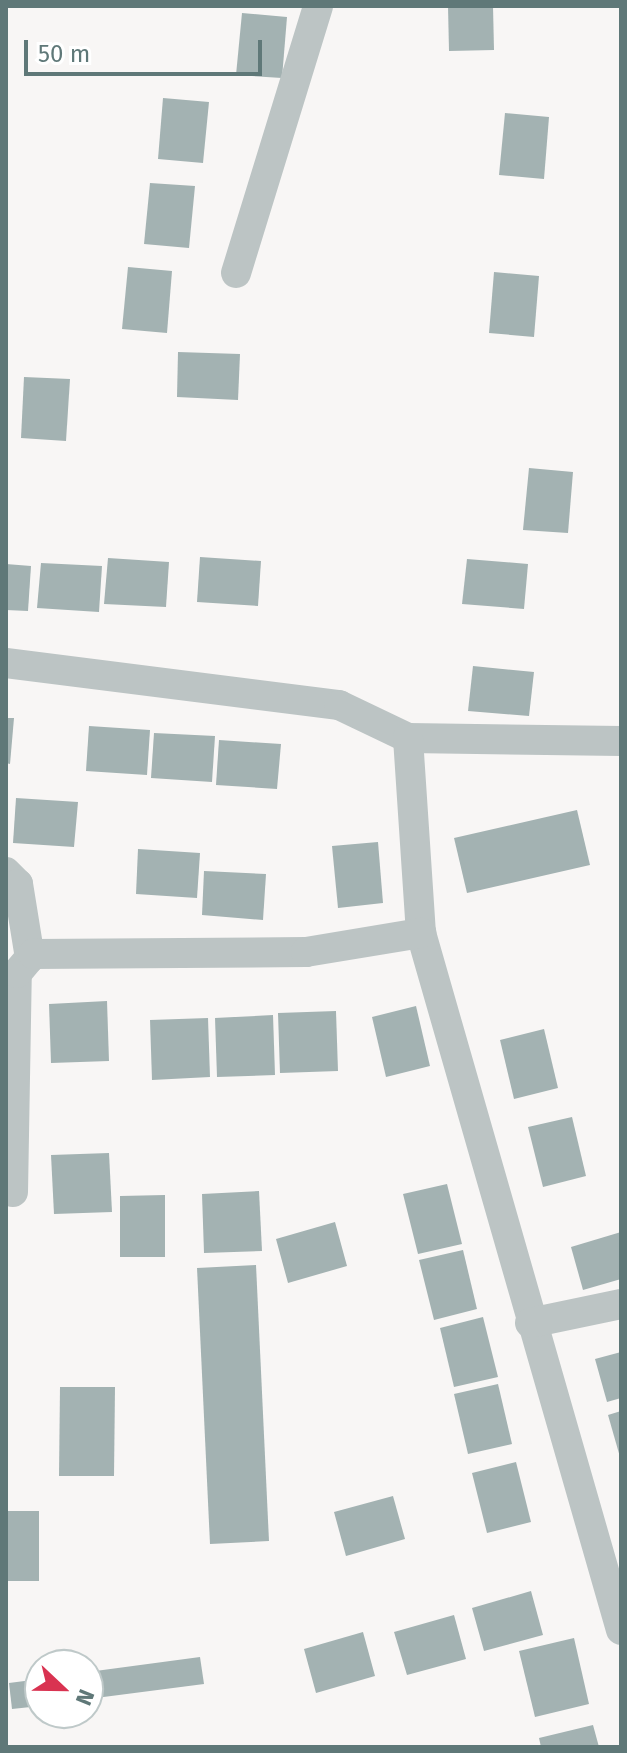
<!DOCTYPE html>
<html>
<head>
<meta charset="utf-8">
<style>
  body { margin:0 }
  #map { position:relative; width:627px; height:1753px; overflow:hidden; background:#f8f6f5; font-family:"Fira Sans",sans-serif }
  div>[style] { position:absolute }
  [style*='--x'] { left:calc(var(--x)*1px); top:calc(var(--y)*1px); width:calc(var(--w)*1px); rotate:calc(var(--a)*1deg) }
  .building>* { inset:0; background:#a3b2b2 }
  .street>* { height:30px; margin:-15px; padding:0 15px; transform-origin:15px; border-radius:15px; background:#bcc4c4 }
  span { translate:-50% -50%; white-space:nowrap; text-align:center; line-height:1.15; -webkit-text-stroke:8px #fff; paint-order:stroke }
  .frame { position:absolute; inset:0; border:8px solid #5f7878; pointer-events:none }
  .north { position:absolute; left:24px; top:1649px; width:80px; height:80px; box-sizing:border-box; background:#fff; border:2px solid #bfc9c9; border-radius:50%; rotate:112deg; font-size:22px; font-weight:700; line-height:32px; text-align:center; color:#5f7878 }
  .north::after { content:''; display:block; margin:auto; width:28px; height:36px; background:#d93351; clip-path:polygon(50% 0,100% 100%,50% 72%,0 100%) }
  .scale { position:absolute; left:24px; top:40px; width:238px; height:36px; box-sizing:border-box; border:4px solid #5f7878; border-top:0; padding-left:10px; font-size:24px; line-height:28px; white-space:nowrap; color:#5f7878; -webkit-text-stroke:6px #fff; paint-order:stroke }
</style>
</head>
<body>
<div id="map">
  <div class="building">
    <div style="clip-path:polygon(448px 6px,493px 6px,494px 50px,449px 51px)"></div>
    <div style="clip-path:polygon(242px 13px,287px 17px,282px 78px,236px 75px)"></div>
    <div style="clip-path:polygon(163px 98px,209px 102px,203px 163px,158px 159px)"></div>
    <div style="clip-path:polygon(505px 113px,549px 117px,544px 179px,499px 175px)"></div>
    <div style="clip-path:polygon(150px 183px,195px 186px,189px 248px,144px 244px)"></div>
    <div style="clip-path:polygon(128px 267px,172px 271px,167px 333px,122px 329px)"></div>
    <div style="clip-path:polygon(494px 272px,539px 276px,534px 337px,489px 333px)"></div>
    <div style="clip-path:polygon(178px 352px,240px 354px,238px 400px,177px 397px)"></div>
    <div style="clip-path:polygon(24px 377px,70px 379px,66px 441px,21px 438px)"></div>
    <div style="clip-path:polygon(529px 468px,573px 472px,568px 533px,523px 530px)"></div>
    <div style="clip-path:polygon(200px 557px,261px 561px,258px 606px,197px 602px)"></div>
    <div style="clip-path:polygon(108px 558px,169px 562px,166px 607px,104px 604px)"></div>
    <div style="clip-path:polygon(467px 559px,528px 564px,524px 609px,462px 604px)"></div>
    <div style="clip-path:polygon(41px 563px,102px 566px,99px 612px,37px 608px)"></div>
    <div style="clip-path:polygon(6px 564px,31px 566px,28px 611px,6px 610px)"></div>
    <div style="clip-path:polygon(473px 666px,534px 672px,529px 716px,468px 711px)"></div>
    <div style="clip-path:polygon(6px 718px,14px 718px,10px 764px,6px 763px)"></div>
    <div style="clip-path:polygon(89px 726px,150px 730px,147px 775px,86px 771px)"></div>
    <div style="clip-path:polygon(154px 733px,215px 736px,212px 782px,151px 778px)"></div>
    <div style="clip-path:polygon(219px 740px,281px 744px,277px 789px,216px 785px)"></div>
    <div style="clip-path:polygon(16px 798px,78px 802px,74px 847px,13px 843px)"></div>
    <div style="clip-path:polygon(577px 810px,590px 865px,467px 893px,454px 838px)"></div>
    <div style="clip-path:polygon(378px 842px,383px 903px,338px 908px,332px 846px)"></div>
    <div style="clip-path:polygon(138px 849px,200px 853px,197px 898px,136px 894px)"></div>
    <div style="clip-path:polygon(204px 871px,266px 874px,263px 920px,202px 915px)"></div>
    <div style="clip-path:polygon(107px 1001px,109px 1061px,51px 1063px,49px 1004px)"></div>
    <div style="clip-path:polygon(416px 1006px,430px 1066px,386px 1077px,372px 1017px)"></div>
    <div style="clip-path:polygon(336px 1011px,338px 1071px,280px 1073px,278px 1013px)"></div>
    <div style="clip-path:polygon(273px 1015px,275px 1075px,217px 1077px,215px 1018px)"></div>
    <div style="clip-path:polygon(208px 1018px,210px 1077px,152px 1080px,150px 1020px)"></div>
    <div style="clip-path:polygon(544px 1029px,558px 1088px,514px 1099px,500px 1040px)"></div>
    <div style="clip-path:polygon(572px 1117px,586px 1176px,543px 1187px,528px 1127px)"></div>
    <div style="clip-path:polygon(109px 1153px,112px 1212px,54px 1214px,51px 1155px)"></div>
    <div style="clip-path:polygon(447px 1184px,462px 1244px,418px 1254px,403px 1194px)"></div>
    <div style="clip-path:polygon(259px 1191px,262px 1251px,204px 1253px,202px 1194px)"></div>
    <div style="clip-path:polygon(165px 1195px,165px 1257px,120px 1257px,120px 1196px)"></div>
    <div style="clip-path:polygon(335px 1222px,347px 1266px,288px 1283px,276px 1239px)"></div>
    <div style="clip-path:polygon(621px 1232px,621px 1279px,583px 1290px,571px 1247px)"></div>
    <div style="clip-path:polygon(463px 1250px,477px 1309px,434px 1320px,419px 1260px)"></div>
    <div style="clip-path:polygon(256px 1265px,269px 1541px,210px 1544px,197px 1268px)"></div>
    <div style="clip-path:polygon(483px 1317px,498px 1377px,454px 1387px,440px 1328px)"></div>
    <div style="clip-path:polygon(621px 1352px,621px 1398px,607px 1402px,595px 1359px)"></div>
    <div style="clip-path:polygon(498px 1384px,512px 1444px,468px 1454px,454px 1394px)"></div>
    <div style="clip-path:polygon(60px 1387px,115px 1387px,114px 1476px,59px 1476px)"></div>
    <div style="clip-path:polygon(621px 1411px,621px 1457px,620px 1457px,608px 1415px)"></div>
    <div style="clip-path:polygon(516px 1462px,531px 1522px,487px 1533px,472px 1473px)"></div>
    <div style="clip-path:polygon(393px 1496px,405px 1539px,346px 1556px,334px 1512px)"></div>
    <div style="clip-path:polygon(6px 1511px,39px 1511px,39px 1581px,6px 1581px)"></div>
    <div style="clip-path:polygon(531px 1591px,543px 1635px,484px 1651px,472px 1608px)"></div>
    <div style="clip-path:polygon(454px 1615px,466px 1659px,407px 1675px,394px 1632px)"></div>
    <div style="clip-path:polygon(363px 1632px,375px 1676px,316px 1693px,304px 1649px)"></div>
    <div style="clip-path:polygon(574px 1638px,589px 1704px,535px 1717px,519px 1651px)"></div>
    <div style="clip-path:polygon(200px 1657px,204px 1684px,88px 1699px,88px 1672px)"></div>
    <div style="clip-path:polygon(40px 1679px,40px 1706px,12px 1709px,9px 1683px)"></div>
    <div style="clip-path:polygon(593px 1725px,599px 1747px,541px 1747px,539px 1738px)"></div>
  </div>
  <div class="street">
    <div style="--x:236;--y:273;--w:279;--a:-72.9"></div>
    <div style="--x:6;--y:663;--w:336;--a:7.2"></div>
    <div style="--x:339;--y:705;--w:76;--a:25.6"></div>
    <div style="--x:408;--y:738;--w:213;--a:0.8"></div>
    <div style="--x:408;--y:738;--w:195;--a:86.2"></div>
    <div style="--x:421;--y:933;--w:725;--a:73.99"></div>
    <div style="--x:6;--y:872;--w:17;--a:45"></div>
    <div style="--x:18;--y:884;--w:75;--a:80.8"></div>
    <div style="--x:13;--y:1192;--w:219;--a:-89"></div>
    <div style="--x:17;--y:973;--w:25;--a:-50"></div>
    <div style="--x:33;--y:954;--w:273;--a:-0.4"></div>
    <div style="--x:306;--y:952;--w:117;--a:-9.4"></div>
    <div style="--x:530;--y:1323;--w:93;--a:-11.8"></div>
  </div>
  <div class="frame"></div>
  <div class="north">N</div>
  <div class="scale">50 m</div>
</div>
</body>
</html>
